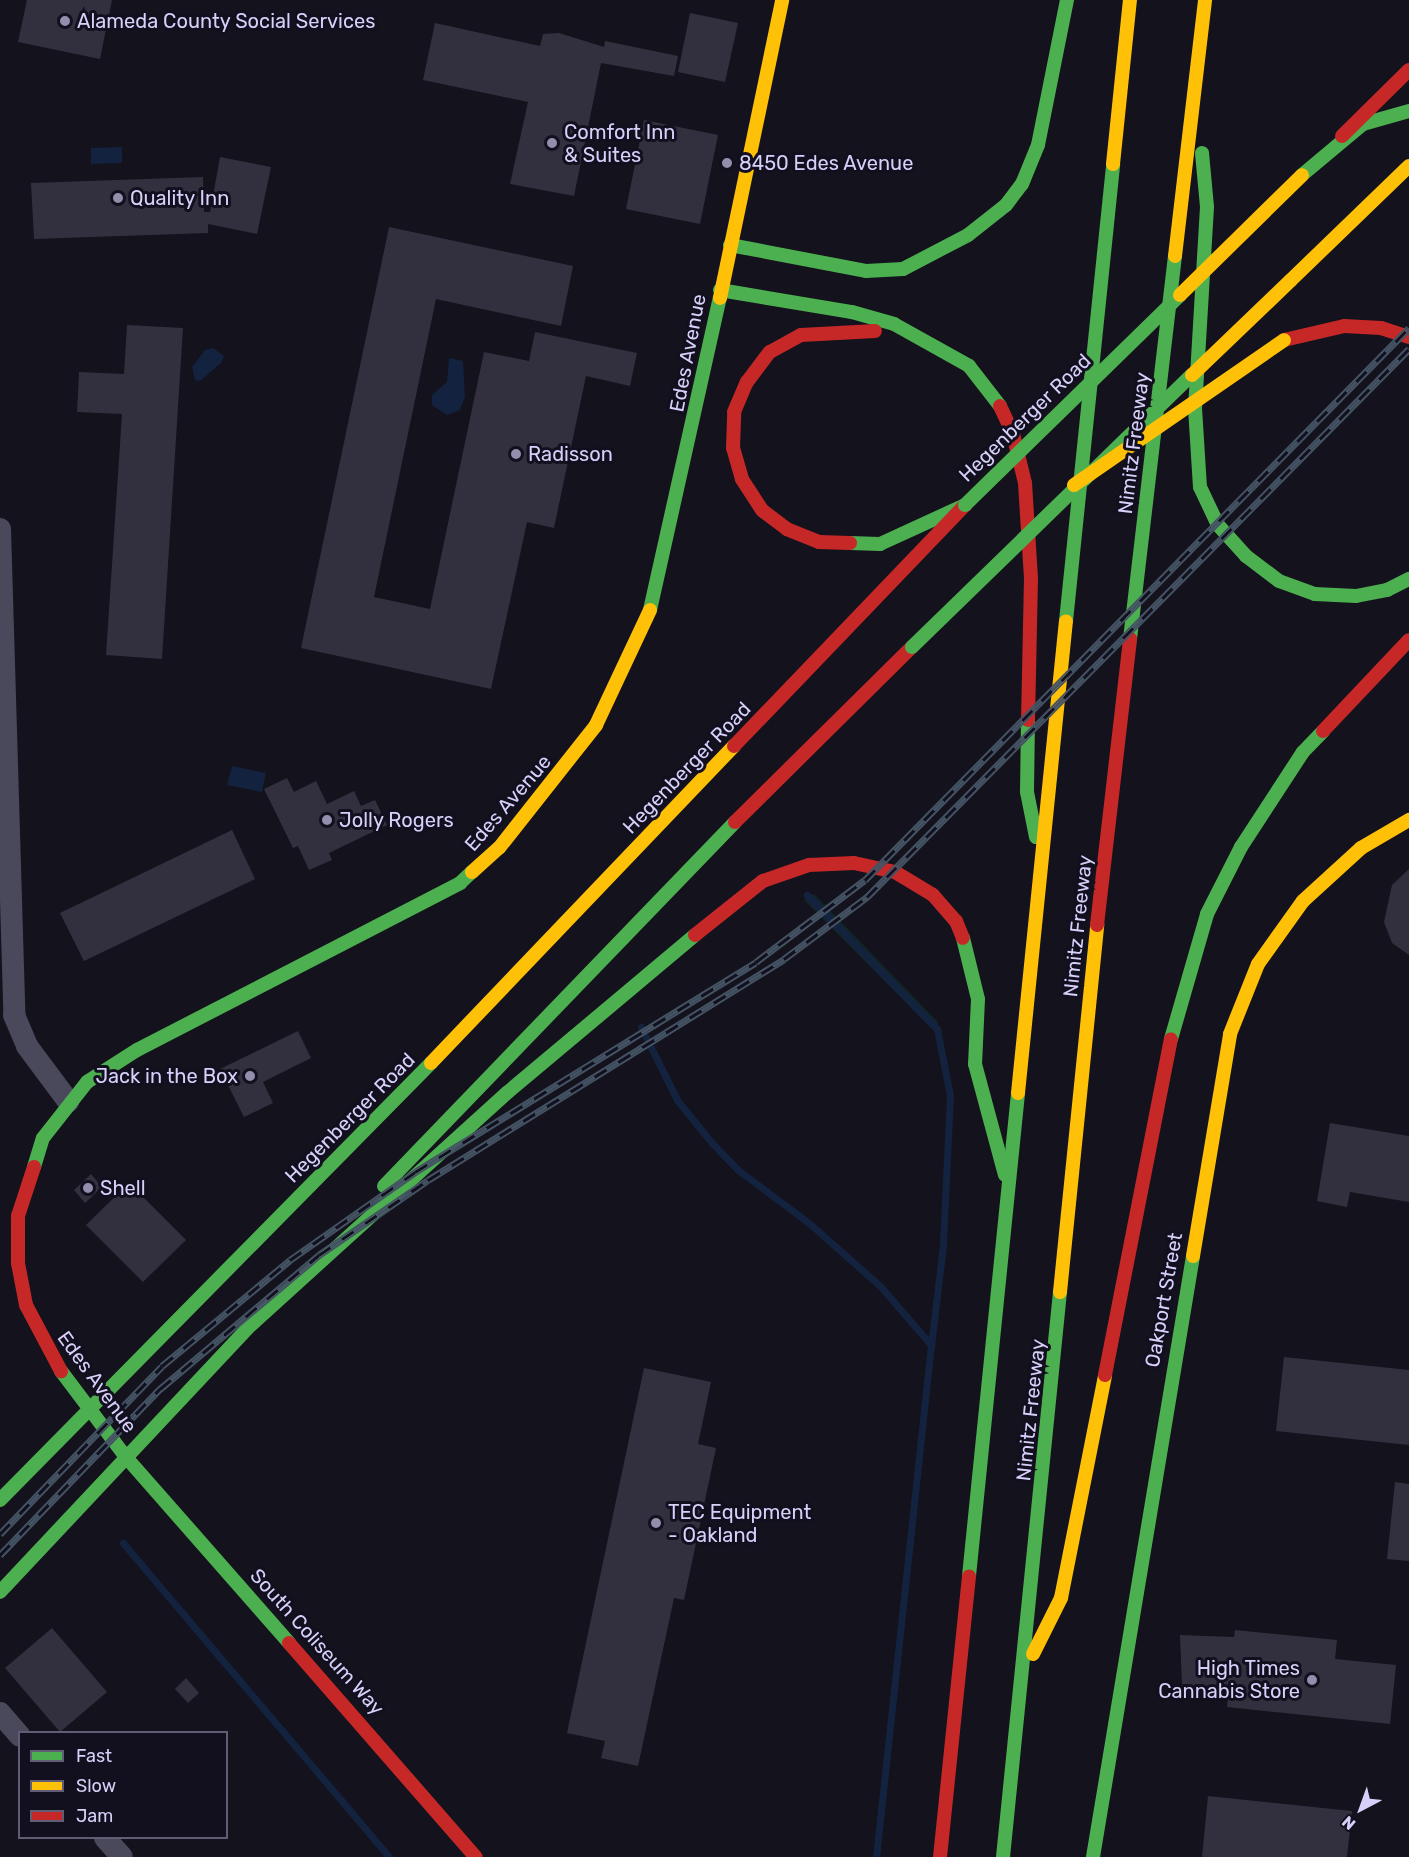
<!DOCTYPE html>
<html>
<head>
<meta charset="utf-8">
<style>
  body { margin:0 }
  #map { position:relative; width:1409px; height:1857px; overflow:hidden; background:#14121c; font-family:Rubik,sans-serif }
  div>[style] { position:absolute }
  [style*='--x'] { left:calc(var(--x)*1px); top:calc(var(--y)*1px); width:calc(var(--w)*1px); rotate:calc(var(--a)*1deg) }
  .green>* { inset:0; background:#122526 }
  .water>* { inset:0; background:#13233f }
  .stream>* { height:7px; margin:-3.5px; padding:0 3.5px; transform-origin:3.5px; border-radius:3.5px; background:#13233f }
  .building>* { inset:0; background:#32303e }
  .street>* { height:22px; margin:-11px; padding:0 11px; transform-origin:11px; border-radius:11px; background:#4a485b }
  .fast>* { height:14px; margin:-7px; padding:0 7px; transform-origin:7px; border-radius:7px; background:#4caf50 }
  .slow>* { height:14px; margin:-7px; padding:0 7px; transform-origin:7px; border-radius:7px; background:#ffc107 }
  .jam>* { height:14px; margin:-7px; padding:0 7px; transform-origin:7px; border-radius:7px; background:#c62828 }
  .rail>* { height:7px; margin-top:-3.5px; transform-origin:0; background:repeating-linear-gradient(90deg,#120f1f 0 14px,#445363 0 28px); box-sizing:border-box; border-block:2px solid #445363 }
  .fast-bridge>* { height:14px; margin:-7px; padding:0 7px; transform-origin:7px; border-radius:7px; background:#4caf50 }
  .slow-bridge>* { height:14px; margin:-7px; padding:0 7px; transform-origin:7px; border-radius:7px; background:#ffc107 }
  .dots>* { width:16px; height:16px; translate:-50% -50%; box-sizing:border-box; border:3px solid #120f1f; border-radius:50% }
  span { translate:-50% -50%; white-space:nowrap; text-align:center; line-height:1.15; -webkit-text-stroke:6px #120f1f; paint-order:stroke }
  .poi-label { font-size:20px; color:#d7d1fa }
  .left { translate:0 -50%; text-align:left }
  .right { translate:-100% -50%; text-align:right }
  .street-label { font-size:20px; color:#d7d1fa }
  .legend { position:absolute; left:18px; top:1731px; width:210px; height:108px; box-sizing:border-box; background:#120f1f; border:2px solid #615d77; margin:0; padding:8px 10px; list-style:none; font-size:18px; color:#d7d1fa }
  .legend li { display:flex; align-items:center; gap:12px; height:30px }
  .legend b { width:30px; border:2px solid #615d77 }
  .north { position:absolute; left:1331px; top:1779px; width:60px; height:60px; -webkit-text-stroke:4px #120f1f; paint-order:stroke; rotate:221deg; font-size:16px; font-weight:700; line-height:24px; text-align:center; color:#d7d1fa }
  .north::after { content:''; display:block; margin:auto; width:21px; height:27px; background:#d7d1fa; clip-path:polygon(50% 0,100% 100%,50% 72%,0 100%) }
</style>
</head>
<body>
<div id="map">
  <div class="green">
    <div style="clip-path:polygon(814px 894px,938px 1022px,937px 1029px,931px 1028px,804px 900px)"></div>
  </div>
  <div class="water">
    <div style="clip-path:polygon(122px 147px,122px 163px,91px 164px,91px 148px)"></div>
    <div style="clip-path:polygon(213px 348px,224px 356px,221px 363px,200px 381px,195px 380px,192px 367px,205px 350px)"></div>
    <div style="clip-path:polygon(449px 358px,463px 361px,465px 397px,460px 410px,447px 415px,432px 405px,432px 395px,447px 382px)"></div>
    <div style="clip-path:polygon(232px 766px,266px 773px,262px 792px,227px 785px)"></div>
  </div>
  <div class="stream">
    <div style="--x:807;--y:895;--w:187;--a:45.9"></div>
    <div style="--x:937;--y:1029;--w:67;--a:78.9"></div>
    <div style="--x:950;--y:1095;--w:150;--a:92.7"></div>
    <div style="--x:943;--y:1245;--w:101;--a:96.8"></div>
    <div style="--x:641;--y:1027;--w:81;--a:63.7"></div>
    <div style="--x:677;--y:1100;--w:55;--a:50.9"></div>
    <div style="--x:712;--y:1143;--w:37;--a:46"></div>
    <div style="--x:738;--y:1170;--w:89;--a:36.7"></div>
    <div style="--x:809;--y:1223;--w:96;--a:41.6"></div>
    <div style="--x:881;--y:1287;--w:77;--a:49.2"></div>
    <div style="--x:931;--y:1345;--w:515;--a:96.13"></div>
    <div style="--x:123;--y:1543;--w:412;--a:49.7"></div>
  </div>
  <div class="building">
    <div style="clip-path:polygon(27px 0,112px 0,100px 59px,18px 42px)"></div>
    <div style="clip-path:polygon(690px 13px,738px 23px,725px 82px,678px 72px)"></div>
    <div style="clip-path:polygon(435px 23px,540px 46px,543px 34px,559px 33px,604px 47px,605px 41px,678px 56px,674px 76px,601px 63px,574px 196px,510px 184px,528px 102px,423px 80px)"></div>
    <div style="clip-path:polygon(644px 120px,718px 135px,700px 224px,626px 209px)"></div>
    <div style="clip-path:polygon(220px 157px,271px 167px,257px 234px,208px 224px,208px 233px,34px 239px,31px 183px,203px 177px,204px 212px,210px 212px)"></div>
    <div style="clip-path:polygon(389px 227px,573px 266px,561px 326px,436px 299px,374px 597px,430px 609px,484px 352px,529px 361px,535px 332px,637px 353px,630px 386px,586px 376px,554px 528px,527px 522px,491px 689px,301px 648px)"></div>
    <div style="clip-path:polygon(127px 325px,183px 328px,162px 659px,106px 655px,122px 414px,77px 412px,79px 372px,124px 374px)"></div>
    <div style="clip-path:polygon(287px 778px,294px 792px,316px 781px,327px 804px,354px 791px,361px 806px,375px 800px,387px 825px,329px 853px,332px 860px,309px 870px,298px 846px,293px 848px,264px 789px)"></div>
    <div style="clip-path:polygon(232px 830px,255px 879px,84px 961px,60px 913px)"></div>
    <div style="clip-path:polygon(1409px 869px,1409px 955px,1392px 943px,1384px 922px,1392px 885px)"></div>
    <div style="clip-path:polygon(298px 1031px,311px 1058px,263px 1082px,273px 1103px,244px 1117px,220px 1069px)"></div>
    <div style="clip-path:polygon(1330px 1123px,1409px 1136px,1409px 1202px,1350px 1192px,1347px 1207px,1317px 1201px)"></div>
    <div style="clip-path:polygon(91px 1174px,102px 1187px,85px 1203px,74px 1190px)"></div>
    <div style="clip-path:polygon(129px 1183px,186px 1240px,143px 1282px,86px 1225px)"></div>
    <div style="clip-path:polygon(1284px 1357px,1409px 1370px,1409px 1445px,1276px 1431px)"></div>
    <div style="clip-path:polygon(644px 1368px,711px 1382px,698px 1444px,716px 1448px,684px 1600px,674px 1598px,638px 1766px,601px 1758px,605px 1741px,567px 1733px)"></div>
    <div style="clip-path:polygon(1395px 1482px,1409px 1484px,1409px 1561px,1387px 1559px)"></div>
    <div style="clip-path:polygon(52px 1628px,107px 1692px,60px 1732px,5px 1668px)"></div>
    <div style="clip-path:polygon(1235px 1630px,1337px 1640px,1335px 1659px,1396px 1665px,1390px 1724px,1227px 1707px,1228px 1695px,1191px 1691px,1190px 1684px,1182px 1685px,1180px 1635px,1234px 1637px)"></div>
    <div style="clip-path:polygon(186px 1678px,199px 1693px,188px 1703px,175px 1689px)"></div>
    <div style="clip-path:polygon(1208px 1796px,1352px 1811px,1347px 1857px,1202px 1857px)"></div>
  </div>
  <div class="street">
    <div style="--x:0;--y:529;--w:486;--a:88.3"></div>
    <div style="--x:14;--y:1015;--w:34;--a:67"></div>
    <div style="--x:27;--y:1046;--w:69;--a:53.3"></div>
    <div style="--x:0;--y:1713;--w:30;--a:49"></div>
    <div style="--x:105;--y:1838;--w:25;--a:48"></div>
  </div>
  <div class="fast">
    <div style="--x:1202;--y:153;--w:54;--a:84.7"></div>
    <div style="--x:1207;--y:207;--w:201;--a:93.4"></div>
    <div style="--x:1195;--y:408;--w:79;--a:86.4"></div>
    <div style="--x:1200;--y:487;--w:42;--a:64.7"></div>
    <div style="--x:1218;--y:525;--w:42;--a:47.9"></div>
    <div style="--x:1246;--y:556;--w:41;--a:37.1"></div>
    <div style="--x:1279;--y:581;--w:38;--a:20"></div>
    <div style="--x:1315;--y:594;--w:41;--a:2.8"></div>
    <div style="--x:1356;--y:596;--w:32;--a:-11"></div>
    <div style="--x:1387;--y:590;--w:25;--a:-27"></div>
    <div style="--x:1302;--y:175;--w:80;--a:-39.9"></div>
    <div style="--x:1363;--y:124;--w:48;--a:-15.8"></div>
    <div style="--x:730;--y:245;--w:138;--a:10.8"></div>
    <div style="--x:866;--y:271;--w:37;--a:-3"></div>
    <div style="--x:903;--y:269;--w:73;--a:-27.6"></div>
    <div style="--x:968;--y:235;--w:48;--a:-38.3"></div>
    <div style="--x:1006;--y:205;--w:26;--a:-53"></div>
    <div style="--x:1022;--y:184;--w:42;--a:-67.7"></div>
    <div style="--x:1038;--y:145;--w:148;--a:-78.7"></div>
    <div style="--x:720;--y:290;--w:134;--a:9.5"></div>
    <div style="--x:852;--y:312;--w:44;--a:15.9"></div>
    <div style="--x:894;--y:324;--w:86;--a:29.2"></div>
    <div style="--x:969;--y:366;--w:51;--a:52.2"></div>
    <div style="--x:850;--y:543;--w:30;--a:2"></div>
    <div style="--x:880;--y:544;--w:94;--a:-24.6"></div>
    <div style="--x:650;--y:610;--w:320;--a:-77.4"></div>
    <div style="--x:1066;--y:621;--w:459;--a:-84.1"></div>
    <div style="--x:1130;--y:639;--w:386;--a:-83.3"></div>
    <div style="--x:1028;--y:720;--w:72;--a:90.8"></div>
    <div style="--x:1027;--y:792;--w:46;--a:78.7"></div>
    <div style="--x:963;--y:938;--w:63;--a:76.2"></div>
    <div style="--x:978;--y:999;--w:65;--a:92.6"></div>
    <div style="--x:975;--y:1064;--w:115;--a:74.9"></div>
    <div style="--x:1171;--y:1039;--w:130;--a:-73.9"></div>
    <div style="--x:1207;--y:914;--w:75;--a:-63.1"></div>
    <div style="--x:1241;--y:847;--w:113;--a:-56.9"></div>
    <div style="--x:1303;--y:752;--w:29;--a:-46"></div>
    <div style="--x:34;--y:1167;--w:30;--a:-73"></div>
    <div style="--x:43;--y:1138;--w:71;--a:-51.8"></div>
    <div style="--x:87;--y:1082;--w:59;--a:-32.6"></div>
    <div style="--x:137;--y:1050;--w:364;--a:-27.3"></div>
    <div style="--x:460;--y:883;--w:16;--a:-43"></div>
    <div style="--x:384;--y:1186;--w:506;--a:-46.04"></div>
    <div style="--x:252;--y:1324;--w:345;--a:-42.2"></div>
    <div style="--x:508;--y:1092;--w:244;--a:-40"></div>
    <div style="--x:61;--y:1371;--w:106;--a:53"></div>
    <div style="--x:125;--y:1456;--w:249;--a:48.7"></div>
    <div style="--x:0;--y:1500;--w:614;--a:-45.4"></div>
    <div style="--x:969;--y:1576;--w:485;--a:-84.2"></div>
    <div style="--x:0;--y:1592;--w:396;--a:-46.8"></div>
    <div style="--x:1003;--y:1857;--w:568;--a:-84.24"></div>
    <div style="--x:1093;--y:1857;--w:609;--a:-80.55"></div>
  </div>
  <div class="slow">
    <div style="--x:1113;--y:164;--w:165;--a:-84.1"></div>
    <div style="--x:1175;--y:256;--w:258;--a:-83.3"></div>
    <div style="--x:1291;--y:280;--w:164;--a:-44"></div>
    <div style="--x:720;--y:298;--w:304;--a:-78.2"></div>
    <div style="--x:472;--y:872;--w:36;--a:-42"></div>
    <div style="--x:499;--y:848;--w:157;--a:-51.7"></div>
    <div style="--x:596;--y:725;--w:127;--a:-64.8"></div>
    <div style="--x:431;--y:1063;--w:439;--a:-46.3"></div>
    <div style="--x:1018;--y:1093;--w:474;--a:-84.2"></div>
    <div style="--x:1193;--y:1256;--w:225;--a:-80.5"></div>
    <div style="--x:1230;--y:1034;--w:75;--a:-68.2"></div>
    <div style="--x:1258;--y:964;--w:77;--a:-54.5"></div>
    <div style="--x:1303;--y:901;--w:79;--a:-42.4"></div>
    <div style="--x:1361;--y:848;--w:56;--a:-30.3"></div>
    <div style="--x:1060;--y:1292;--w:369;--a:-84.2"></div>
    <div style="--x:1033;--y:1654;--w:63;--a:-63.4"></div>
    <div style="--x:1061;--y:1598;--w:227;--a:-78.8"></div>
  </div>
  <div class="jam">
    <div style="--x:1342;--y:136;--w:94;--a:-44.6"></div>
    <div style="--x:1284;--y:340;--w:62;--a:-13.1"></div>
    <div style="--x:1344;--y:326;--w:37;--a:3"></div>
    <div style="--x:1381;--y:328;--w:29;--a:18"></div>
    <div style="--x:1000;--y:406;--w:31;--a:65"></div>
    <div style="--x:1013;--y:434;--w:50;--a:76.2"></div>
    <div style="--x:1025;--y:483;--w:95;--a:86.4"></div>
    <div style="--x:1031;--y:578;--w:142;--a:91.2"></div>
    <div style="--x:850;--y:543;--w:31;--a:-178"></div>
    <div style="--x:819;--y:542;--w:35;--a:-158"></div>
    <div style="--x:787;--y:529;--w:31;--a:-143"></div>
    <div style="--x:762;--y:510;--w:37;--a:-123"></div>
    <div style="--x:742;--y:479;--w:32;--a:-106"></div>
    <div style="--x:733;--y:448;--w:36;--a:-88"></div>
    <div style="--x:734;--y:412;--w:33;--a:-67"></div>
    <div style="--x:747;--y:382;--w:38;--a:-53"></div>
    <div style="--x:770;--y:352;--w:35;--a:-29"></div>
    <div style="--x:801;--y:335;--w:74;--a:-3.1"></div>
    <div style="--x:1323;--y:731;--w:125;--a:-46.6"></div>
    <div style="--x:734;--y:746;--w:334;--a:-46.2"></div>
    <div style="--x:735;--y:822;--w:249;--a:-44.7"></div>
    <div style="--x:1097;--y:925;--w:288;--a:-83.4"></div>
    <div style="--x:695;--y:935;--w:87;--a:-38.5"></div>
    <div style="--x:763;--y:881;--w:49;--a:-19.2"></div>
    <div style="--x:809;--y:865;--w:45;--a:-2.5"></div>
    <div style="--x:854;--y:863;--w:42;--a:12.4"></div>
    <div style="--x:895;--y:872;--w:44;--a:31.2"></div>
    <div style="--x:933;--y:895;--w:35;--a:49"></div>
    <div style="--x:956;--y:921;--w:18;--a:68"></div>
    <div style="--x:34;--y:1167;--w:52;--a:108.1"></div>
    <div style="--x:18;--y:1216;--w:47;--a:90"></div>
    <div style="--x:18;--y:1263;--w:43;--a:79.2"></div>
    <div style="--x:26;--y:1305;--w:75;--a:62.1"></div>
    <div style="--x:1105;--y:1375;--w:342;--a:-78.9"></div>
    <div style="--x:289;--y:1643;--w:284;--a:48.9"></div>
    <div style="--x:940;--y:1857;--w:282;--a:-84.1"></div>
  </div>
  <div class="rail">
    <div style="--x:0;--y:1534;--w:233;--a:-46"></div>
    <div style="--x:162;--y:1366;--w:166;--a:-39.6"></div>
    <div style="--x:290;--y:1260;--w:153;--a:-35.1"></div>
    <div style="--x:415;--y:1172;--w:400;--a:-31.6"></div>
    <div style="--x:756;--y:962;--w:136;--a:-37"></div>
    <div style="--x:865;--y:880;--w:775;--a:-45.42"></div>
    <div style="--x:0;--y:1555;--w:231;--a:-46.1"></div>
    <div style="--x:160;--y:1389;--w:208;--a:-40.1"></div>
    <div style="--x:319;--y:1255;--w:132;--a:-34.5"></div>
    <div style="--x:428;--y:1180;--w:419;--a:-31.8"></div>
    <div style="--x:784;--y:959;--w:104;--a:-36.8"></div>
    <div style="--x:867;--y:897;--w:771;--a:-45.32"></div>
  </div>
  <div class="fast-bridge">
    <div style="--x:965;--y:505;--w:301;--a:-44.3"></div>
    <div style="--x:912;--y:647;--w:390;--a:-44.2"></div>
  </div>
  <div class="slow-bridge">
    <div style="--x:1180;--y:295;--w:171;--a:-44.5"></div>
    <div style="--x:1192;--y:375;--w:137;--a:-43.8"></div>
    <div style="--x:1074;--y:485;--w:255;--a:-34.6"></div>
  </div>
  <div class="dots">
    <div style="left:65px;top:21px;background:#938eac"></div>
    <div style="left:552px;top:143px;background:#938eac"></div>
    <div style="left:727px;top:163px;background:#938eac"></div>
    <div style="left:118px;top:198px;background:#938eac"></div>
    <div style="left:516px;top:454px;background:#938eac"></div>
    <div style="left:327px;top:820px;background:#938eac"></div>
    <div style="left:250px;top:1076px;background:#938eac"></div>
    <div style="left:88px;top:1188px;background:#938eac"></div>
    <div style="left:656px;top:1523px;background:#938eac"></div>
    <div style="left:1312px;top:1680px;background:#938eac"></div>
  </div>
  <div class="poi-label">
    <span class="left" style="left:77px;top:21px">Alameda County Social Services</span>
    <span class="left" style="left:564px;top:144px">Comfort Inn<br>&amp; Suites</span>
    <span class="left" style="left:739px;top:163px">8450 Edes Avenue</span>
    <span class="left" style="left:130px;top:198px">Quality Inn</span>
    <span class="left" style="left:528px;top:454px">Radisson</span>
    <span class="left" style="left:339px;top:820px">Jolly Rogers</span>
    <span class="right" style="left:238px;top:1076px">Jack in the Box</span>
    <span class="left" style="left:100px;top:1188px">Shell</span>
    <span class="left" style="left:668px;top:1524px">TEC Equipment<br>- Oakland</span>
    <span class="right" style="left:1300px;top:1680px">High Times<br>Cannabis Store</span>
  </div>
  <div class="street-label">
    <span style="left:688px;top:353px;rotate:-79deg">Edes Avenue</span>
    <span style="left:1025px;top:418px;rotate:-44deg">Hegenberger Road</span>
    <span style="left:1134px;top:443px;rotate:-83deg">Nimitz Freeway</span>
    <span style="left:687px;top:768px;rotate:-46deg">Hegenberger Road</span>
    <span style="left:508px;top:803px;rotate:-49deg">Edes Avenue</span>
    <span style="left:1078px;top:926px;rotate:-84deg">Nimitz Freeway</span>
    <span style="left:350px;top:1118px;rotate:-45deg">Hegenberger Road</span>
    <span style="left:1164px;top:1300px;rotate:-80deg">Oakport Street</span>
    <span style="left:97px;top:1382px;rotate:54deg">Edes Avenue</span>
    <span style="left:1031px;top:1410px;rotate:-84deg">Nimitz Freeway</span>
    <span style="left:317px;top:1642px;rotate:48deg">South Coliseum Way</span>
  </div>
  <ul class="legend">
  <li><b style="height:8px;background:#4caf50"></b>Fast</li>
  <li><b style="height:8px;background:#ffc107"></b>Slow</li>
  <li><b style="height:8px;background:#c62828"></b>Jam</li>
  </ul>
  <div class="north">N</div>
</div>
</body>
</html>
